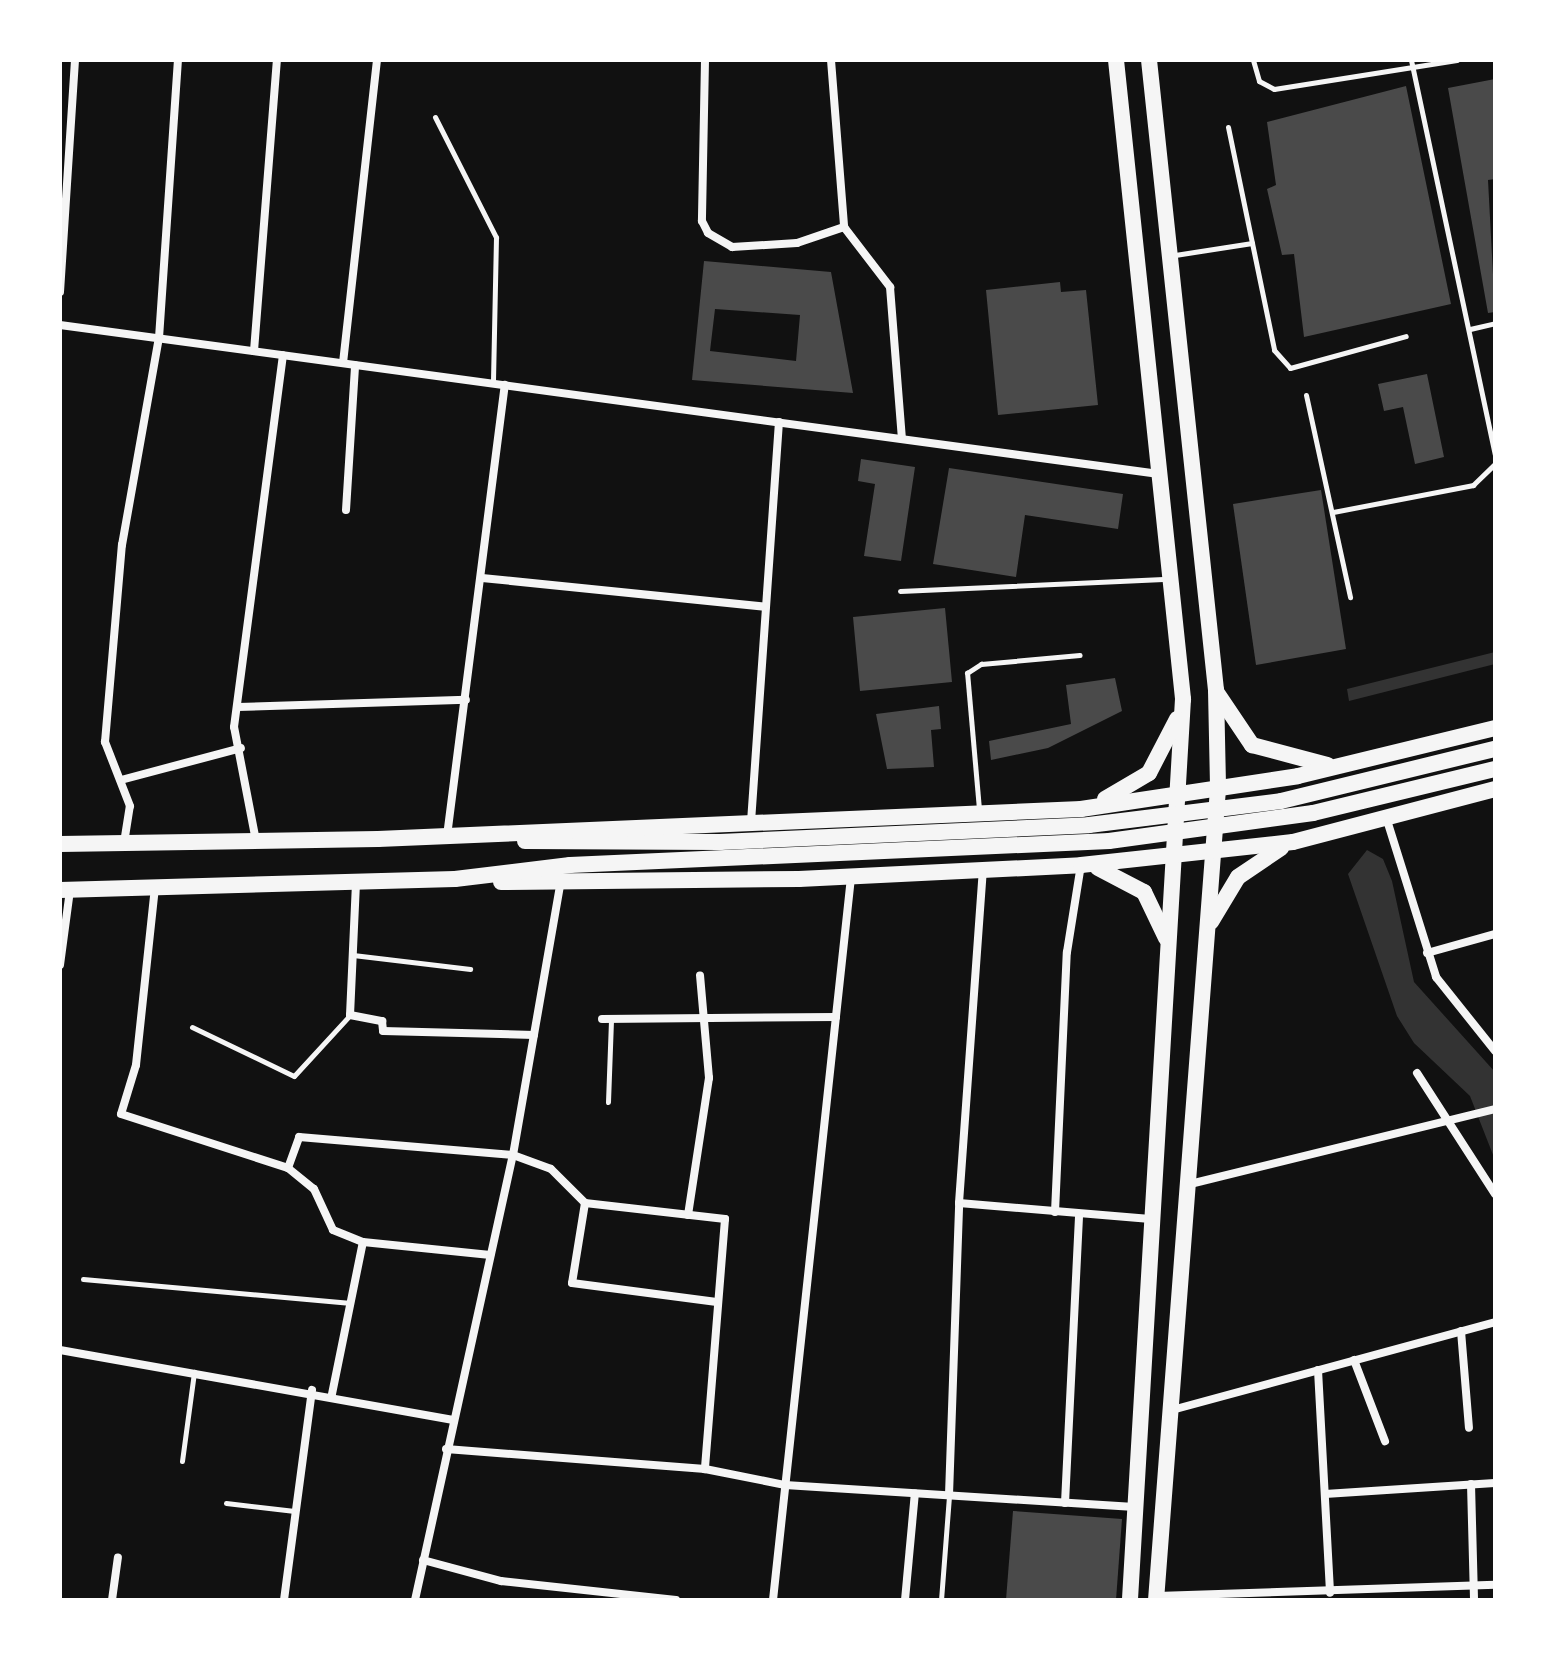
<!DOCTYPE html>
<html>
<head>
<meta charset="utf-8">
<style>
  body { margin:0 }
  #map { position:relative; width:1555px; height:1660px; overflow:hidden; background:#111; font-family:"PT Sans",sans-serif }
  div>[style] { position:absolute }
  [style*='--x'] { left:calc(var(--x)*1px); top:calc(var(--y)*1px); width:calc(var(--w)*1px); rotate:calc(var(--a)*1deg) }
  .water>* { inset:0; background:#333 }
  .building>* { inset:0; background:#4a4a4a }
  .service>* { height:5px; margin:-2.5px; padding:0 2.5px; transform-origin:2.5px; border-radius:2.5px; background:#f5f5f5 }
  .minor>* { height:8px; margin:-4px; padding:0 4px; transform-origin:4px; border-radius:4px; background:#f5f5f5 }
  .primary>* { height:16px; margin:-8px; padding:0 8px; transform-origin:8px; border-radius:8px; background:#f5f5f5 }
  span { translate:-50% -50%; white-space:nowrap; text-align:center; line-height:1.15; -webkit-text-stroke:6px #fff; paint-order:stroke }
  .frame { position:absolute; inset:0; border:62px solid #fff; pointer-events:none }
</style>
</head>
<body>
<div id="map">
  <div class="water">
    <div style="clip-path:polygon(1495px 652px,1495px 664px,1349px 701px,1347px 689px)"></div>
    <div style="clip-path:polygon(1367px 850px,1383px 859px,1392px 881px,1414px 982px,1495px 1072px,1495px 1160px,1470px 1096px,1414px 1043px,1397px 1016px,1348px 874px)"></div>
  </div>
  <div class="building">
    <div style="clip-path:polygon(1495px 79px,1495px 179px,1488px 180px,1495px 312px,1488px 313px,1448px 88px)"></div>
    <div style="clip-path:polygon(1406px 86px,1451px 304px,1304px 337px,1294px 254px,1282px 255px,1267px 189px,1276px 185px,1267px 122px)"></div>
    <div style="clip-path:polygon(evenodd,704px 261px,831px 272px,853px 393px,692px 380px,704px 261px,715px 309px,800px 315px,796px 361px,710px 351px,715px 309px)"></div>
    <div style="clip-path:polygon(1060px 282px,1061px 292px,1086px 290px,1098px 405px,998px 415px,986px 290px)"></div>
    <div style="clip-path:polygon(1427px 374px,1444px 457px,1415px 464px,1403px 407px,1384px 411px,1378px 384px)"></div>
    <div style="clip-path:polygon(861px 459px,915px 467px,901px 561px,864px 556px,875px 484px,858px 481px)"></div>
    <div style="clip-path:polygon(949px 468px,1123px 494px,1118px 529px,1025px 515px,1016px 577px,933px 564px)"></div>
    <div style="clip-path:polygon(1321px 490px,1346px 649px,1256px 665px,1233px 504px)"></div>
    <div style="clip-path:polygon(945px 608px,952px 682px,860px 691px,853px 617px)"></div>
    <div style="clip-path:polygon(1115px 678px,1122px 711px,1048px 748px,991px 760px,989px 741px,1071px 724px,1066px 685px)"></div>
    <div style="clip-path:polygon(939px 706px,941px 729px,931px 730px,934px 767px,887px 769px,876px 714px)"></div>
    <div style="clip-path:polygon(1013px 1511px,1122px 1519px,1116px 1600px,1006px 1600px)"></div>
  </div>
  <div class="service">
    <div style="--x:1253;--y:60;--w:22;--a:74"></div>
    <div style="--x:1259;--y:81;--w:17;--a:28"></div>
    <div style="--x:1274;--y:89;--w:185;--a:-9"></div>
    <div style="--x:1411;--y:60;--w:403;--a:78"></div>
    <div style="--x:435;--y:117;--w:135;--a:63.1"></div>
    <div style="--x:496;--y:237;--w:147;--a:91.2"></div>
    <div style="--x:1228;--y:127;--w:228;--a:78.3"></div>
    <div style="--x:1274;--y:350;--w:24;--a:48"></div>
    <div style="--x:1290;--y:368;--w:120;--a:-15.4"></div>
    <div style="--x:1175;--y:255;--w:78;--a:-8.9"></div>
    <div style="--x:1470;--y:329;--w:26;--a:-13"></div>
    <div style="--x:1306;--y:395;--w:207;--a:77.7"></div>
    <div style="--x:1333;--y:512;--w:143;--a:-10.9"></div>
    <div style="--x:1473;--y:485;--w:30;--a:-44"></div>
    <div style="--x:900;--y:591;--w:269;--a:-2.6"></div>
    <div style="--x:979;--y:809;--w:137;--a:-95"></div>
    <div style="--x:967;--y:673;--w:17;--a:-33"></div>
    <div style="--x:981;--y:664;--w:99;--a:-5.2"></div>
    <div style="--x:353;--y:955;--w:118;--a:6.8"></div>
    <div style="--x:192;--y:1027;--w:113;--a:25.7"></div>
    <div style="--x:294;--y:1076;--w:83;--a:-47.4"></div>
    <div style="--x:608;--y:1102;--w:82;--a:-87.9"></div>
    <div style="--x:83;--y:1279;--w:269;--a:5.1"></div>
    <div style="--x:182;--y:1461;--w:90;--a:-82.3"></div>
    <div style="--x:226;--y:1503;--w:69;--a:6.6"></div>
    <div style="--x:941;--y:1600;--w:105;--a:-85.6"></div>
  </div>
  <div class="minor">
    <div style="--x:705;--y:60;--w:161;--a:91.1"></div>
    <div style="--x:702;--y:221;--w:13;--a:63"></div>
    <div style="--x:708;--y:233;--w:28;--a:30"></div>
    <div style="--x:732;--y:247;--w:65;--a:-3.5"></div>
    <div style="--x:797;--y:243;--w:50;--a:-18.8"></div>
    <div style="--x:831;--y:60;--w:168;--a:85.5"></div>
    <div style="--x:844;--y:227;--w:76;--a:52.5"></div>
    <div style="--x:890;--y:287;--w:152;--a:85.5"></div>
    <div style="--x:60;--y:292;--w:232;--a:-86.3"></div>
    <div style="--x:60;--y:325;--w:1109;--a:7.72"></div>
    <div style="--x:254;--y:351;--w:292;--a:-85.5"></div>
    <div style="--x:343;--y:363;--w:305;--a:-83.6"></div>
    <div style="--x:346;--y:510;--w:145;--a:-86.4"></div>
    <div style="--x:482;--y:578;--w:285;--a:5.8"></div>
    <div style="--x:238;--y:707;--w:228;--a:-1.8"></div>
    <div style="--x:121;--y:780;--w:124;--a:-14.9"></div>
    <div style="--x:1386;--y:817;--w:168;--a:72.6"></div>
    <div style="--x:1436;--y:977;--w:95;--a:51.4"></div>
    <div style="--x:751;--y:822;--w:401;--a:-86"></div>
    <div style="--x:447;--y:836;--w:455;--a:-82.7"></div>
    <div style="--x:256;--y:841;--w:116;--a:-100.9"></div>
    <div style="--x:234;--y:727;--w:375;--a:-82.5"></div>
    <div style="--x:124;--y:843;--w:37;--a:-81"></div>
    <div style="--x:130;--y:806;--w:69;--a:-111.3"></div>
    <div style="--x:105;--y:742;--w:198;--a:-85.1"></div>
    <div style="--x:122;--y:545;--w:210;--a:-79.9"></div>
    <div style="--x:159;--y:338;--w:279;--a:-86.1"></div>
    <div style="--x:356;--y:883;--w:132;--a:92.6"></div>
    <div style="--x:350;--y:1015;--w:33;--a:11"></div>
    <div style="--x:382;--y:1021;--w:10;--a:84"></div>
    <div style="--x:383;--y:1031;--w:151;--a:1.5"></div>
    <div style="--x:155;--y:887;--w:179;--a:96.1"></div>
    <div style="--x:136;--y:1065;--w:51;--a:107"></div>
    <div style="--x:121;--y:1114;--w:176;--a:17.9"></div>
    <div style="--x:288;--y:1168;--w:33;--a:-70"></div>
    <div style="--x:299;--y:1137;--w:215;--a:4.8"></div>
    <div style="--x:513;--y:1155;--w:40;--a:20.2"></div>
    <div style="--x:551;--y:1169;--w:48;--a:45"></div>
    <div style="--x:585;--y:1203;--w:141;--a:6.5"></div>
    <div style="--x:725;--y:1219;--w:251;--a:94.6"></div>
    <div style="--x:1427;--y:953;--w:71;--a:-15.6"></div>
    <div style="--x:60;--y:965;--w:76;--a:-82.4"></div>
    <div style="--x:602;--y:1019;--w:234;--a:-0.5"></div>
    <div style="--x:1417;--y:1073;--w:144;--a:57.2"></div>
    <div style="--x:288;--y:1168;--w:33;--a:39"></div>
    <div style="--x:314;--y:1189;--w:45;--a:65.1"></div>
    <div style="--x:333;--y:1230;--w:32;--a:22"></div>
    <div style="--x:363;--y:1242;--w:128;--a:5.8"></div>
    <div style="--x:1186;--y:1185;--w:318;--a:-13.8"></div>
    <div style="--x:585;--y:1203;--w:81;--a:99.2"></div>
    <div style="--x:572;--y:1283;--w:146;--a:7.5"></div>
    <div style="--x:959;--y:1203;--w:192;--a:4.8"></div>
    <div style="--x:1055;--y:1212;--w:260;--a:-87.4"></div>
    <div style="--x:1067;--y:952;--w:88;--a:-80.9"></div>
    <div style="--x:688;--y:1215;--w:139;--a:-81.3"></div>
    <div style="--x:709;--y:1078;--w:103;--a:-95"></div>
    <div style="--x:1461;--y:1331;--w:97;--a:85.3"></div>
    <div style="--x:60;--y:1350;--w:398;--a:10.1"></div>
    <div style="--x:1354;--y:1360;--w:87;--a:69.1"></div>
    <div style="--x:1318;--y:1370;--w:223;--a:86.9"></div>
    <div style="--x:332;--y:1394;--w:155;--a:-78.5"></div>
    <div style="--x:1172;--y:1410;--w:335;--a:-15.2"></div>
    <div style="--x:446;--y:1449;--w:260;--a:4.4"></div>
    <div style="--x:705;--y:1469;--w:82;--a:11.3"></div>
    <div style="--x:785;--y:1485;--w:350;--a:3.6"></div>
    <div style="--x:1471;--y:1484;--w:116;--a:88.5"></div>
    <div style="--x:1325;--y:1494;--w:170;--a:-3.7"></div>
    <div style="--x:949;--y:1495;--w:292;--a:-88"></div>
    <div style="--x:959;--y:1203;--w:334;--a:-85.9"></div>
    <div style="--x:1065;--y:1503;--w:289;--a:-87.2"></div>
    <div style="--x:423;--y:1560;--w:81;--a:15.1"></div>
    <div style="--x:501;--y:1581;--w:176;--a:6.2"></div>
    <div style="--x:1157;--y:1596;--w:338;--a:-1.9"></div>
    <div style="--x:112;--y:1600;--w:43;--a:-82.1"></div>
    <div style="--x:284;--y:1600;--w:212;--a:-82.4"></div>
    <div style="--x:415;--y:1600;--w:456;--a:-77.6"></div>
    <div style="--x:513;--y:1155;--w:274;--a:-80.1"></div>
    <div style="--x:773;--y:1600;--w:727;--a:-83.84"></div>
    <div style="--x:905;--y:1600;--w:107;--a:-84.7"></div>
  </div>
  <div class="primary">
    <div style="--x:1116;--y:60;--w:643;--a:84.01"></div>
    <div style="--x:1183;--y:699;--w:903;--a:93.37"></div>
    <div style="--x:1149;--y:60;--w:634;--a:83.93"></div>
    <div style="--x:1216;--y:690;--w:99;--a:88.8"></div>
    <div style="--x:1218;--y:789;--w:813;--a:94.37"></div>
    <div style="--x:1217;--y:693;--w:63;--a:56.1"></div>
    <div style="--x:1252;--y:745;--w:78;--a:14.9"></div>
    <div style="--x:1105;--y:799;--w:51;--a:-30.6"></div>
    <div style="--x:1149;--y:773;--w:61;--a:-62.6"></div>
    <div style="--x:525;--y:841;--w:195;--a:0.3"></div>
    <div style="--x:720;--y:842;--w:369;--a:-2.6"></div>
    <div style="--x:1089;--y:825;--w:193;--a:-7.1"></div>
    <div style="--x:1281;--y:801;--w:220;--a:-13.7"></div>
    <div style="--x:60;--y:844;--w:318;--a:-0.9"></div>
    <div style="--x:378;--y:839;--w:704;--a:-2.44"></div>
    <div style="--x:1081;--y:809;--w:219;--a:-8.6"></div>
    <div style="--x:1298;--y:776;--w:203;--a:-13.7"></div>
    <div style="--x:1098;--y:868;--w:52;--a:27.6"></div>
    <div style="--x:1144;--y:892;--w:51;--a:64.4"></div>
    <div style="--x:501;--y:882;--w:298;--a:-0.6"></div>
    <div style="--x:799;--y:879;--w:282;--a:-2.8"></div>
    <div style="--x:1081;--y:865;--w:213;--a:-6.2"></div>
    <div style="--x:1293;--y:842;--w:209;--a:-14.7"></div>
    <div style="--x:60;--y:890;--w:395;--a:-1.6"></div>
    <div style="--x:455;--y:879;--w:116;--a:-6.9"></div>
    <div style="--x:570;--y:865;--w:540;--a:-2.55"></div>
    <div style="--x:1109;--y:841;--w:206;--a:-7.8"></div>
    <div style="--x:1313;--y:813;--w:187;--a:-13.6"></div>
    <div style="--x:1211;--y:922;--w:52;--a:-59"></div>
    <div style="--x:1238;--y:877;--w:52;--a:-34"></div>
  </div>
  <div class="frame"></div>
</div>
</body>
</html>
